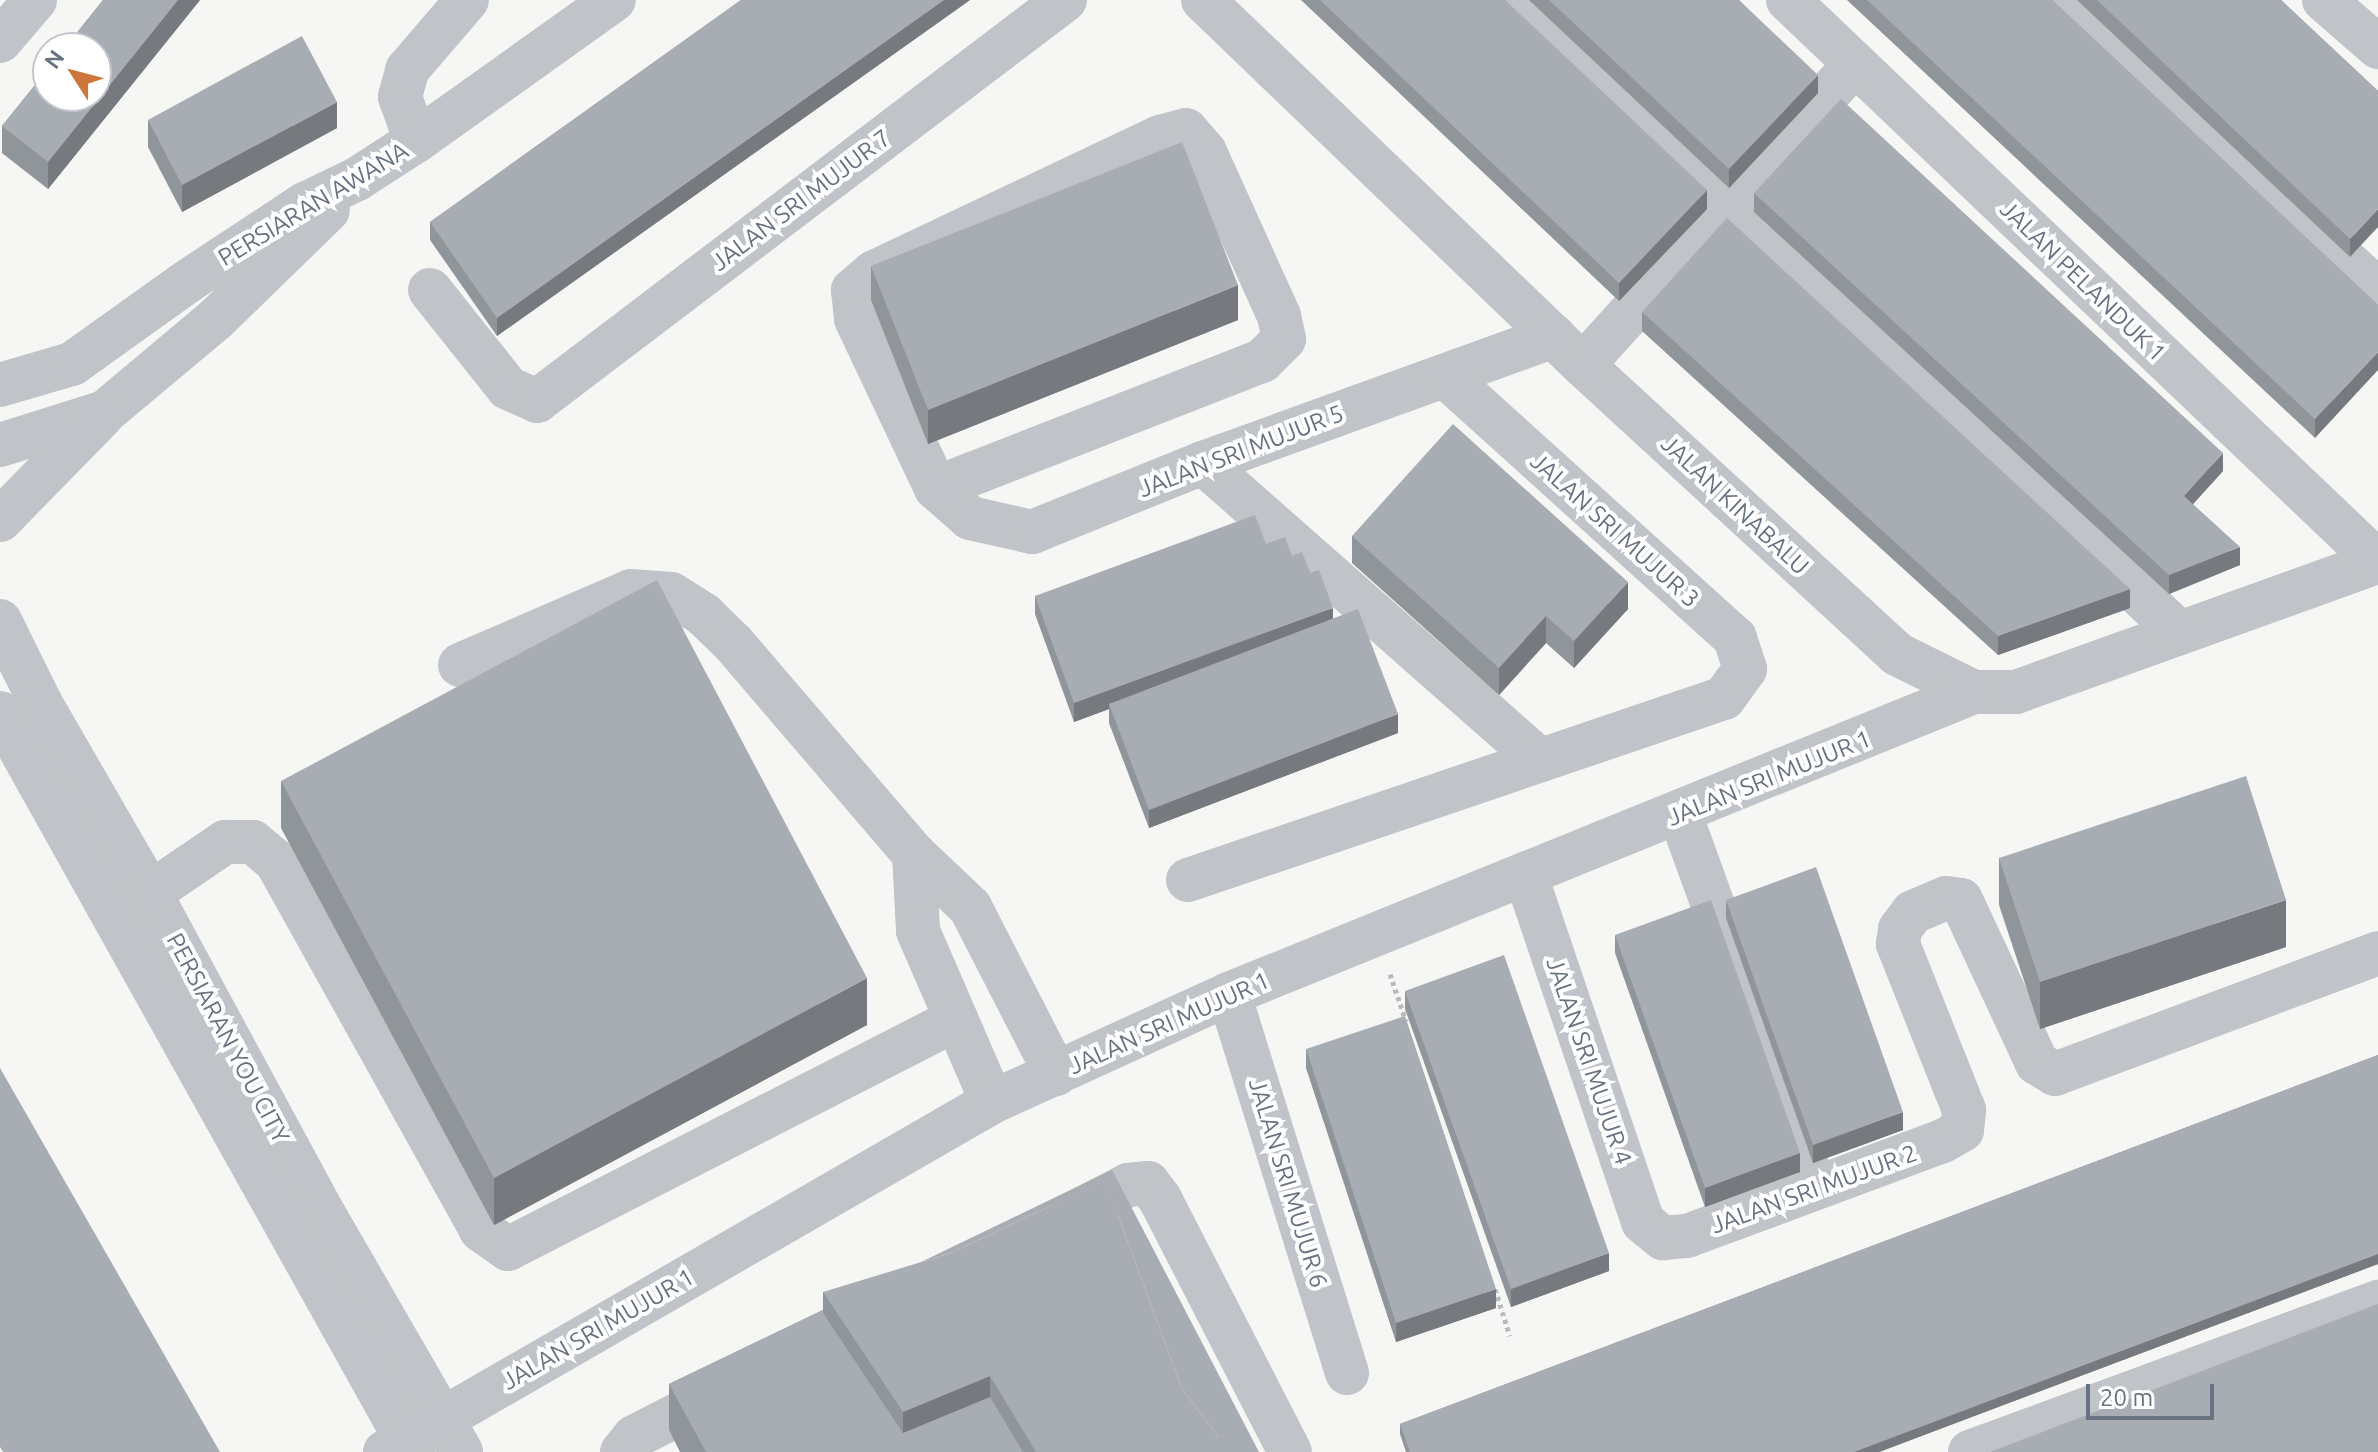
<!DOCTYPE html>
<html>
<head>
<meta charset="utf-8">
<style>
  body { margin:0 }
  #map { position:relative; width:2378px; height:1452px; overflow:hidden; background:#f6f6f4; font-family:Ubuntu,sans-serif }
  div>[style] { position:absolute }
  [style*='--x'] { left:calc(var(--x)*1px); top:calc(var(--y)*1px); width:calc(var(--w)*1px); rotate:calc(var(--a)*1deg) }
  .path>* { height:5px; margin-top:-2.5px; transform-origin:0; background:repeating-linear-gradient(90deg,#b8babd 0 4px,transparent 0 8px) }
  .minor>* { height:44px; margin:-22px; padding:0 22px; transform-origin:22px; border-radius:22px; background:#c0c3c7 }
  .wall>* { inset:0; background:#90959a }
  .shaded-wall>* { inset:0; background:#76797d }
  .building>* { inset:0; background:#a8adb3 }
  span { translate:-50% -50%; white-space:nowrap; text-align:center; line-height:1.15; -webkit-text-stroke:8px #fff; paint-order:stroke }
  .street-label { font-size:24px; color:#697281 }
  .north { position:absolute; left:32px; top:32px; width:80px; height:80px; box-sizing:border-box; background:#fff; border:2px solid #c3c7cd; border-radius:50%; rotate:306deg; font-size:22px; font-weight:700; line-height:32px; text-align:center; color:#697281 }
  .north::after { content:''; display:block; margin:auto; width:28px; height:36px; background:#cd773d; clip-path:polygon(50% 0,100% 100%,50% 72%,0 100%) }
  .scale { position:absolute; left:2086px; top:1384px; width:128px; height:36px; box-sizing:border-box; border:4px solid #697281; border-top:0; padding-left:10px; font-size:24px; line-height:28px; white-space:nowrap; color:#697281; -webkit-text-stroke:6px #fff; paint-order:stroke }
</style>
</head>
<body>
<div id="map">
  <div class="path">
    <div style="--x:1390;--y:974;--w:50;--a:71.2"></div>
    <div style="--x:1495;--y:1289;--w:49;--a:72.3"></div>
  </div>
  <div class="minor">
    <div style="--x:1203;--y:0;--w:527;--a:43.85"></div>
    <div style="--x:1583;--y:365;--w:427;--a:42.6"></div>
    <div style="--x:1897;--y:654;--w:86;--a:26.3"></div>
    <div style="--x:1974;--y:692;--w:42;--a:0"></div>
    <div style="--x:2016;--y:692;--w:385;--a:-19.8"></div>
    <div style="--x:1508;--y:0;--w:923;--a:43.29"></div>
    <div style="--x:1788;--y:0;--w:815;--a:43.61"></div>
    <div style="--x:2056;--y:0;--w:433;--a:42"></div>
    <div style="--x:2324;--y:0;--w:72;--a:41"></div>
    <div style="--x:0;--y:41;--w:54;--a:-49.5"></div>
    <div style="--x:416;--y:141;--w:47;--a:-110"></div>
    <div style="--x:400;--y:97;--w:28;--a:-75"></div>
    <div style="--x:407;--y:70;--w:92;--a:-49.4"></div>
    <div style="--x:430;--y:290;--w:125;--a:51.5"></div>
    <div style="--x:508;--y:388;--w:32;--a:24"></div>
    <div style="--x:537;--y:401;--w:663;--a:-37.22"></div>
    <div style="--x:1583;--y:365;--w:406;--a:-47.9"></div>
    <div style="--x:0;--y:385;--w:75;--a:-16.3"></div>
    <div style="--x:72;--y:364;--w:139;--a:-35.6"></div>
    <div style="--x:185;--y:283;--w:144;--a:-33.4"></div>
    <div style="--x:305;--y:204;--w:58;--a:-25.7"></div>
    <div style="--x:357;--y:179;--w:70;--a:-32.8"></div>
    <div style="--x:416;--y:141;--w:243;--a:-35.5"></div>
    <div style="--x:0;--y:445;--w:110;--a:-17.4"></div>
    <div style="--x:105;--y:412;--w:145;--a:-40"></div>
    <div style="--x:216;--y:319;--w:156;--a:-44.2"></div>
    <div style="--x:1203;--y:463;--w:449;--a:41.4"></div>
    <div style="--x:936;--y:488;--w:350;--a:-21.3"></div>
    <div style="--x:1262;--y:361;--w:31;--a:-45"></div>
    <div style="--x:1284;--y:339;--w:24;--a:-102"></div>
    <div style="--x:1279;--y:316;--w:180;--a:-114.3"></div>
    <div style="--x:1205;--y:152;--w:29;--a:-131"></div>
    <div style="--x:1186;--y:130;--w:27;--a:165"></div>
    <div style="--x:1160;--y:137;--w:316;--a:154.7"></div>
    <div style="--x:874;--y:272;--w:28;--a:139"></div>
    <div style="--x:853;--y:290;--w:29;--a:84"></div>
    <div style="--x:856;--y:319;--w:187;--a:64.7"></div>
    <div style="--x:936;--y:488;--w:45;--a:41.4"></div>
    <div style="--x:970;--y:518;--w:64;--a:12.7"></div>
    <div style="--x:1032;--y:532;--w:184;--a:-22"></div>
    <div style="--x:1203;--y:463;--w:373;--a:-19.9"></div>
    <div style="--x:0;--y:520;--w:144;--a:-45.6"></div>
    <div style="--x:0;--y:621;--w:93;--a:63.7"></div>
    <div style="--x:41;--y:704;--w:218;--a:60"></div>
    <div style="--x:150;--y:893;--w:367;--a:61.6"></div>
    <div style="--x:325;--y:1216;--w:272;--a:60"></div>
    <div style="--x:460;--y:665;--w:186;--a:-23.4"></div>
    <div style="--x:631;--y:591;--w:40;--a:4.3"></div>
    <div style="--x:671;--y:594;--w:39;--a:32"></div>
    <div style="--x:704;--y:615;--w:40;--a:44"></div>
    <div style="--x:733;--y:643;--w:278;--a:49.4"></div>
    <div style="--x:914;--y:854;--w:77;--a:43.4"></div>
    <div style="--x:970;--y:907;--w:188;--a:62.8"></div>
    <div style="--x:0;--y:713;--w:847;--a:60.8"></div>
    <div style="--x:1680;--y:814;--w:397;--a:70.1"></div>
    <div style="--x:914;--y:854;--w:77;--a:87"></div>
    <div style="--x:918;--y:931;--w:186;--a:66.6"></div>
    <div style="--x:1526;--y:876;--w:365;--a:71.3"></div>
    <div style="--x:1643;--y:1222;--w:26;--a:39"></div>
    <div style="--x:1663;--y:1238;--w:24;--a:-5"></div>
    <div style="--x:1687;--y:1236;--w:273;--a:-20.4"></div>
    <div style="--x:1943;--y:1141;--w:22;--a:-30"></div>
    <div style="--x:1962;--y:1130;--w:20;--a:-84"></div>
    <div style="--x:1964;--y:1110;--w:179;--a:-111.7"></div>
    <div style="--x:1898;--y:944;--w:15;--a:-82"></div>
    <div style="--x:1900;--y:929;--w:21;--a:-53"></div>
    <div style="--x:1913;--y:912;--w:36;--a:-23"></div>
    <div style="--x:1946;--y:898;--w:15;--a:8"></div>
    <div style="--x:1961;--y:900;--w:180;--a:65"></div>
    <div style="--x:2037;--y:1063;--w:21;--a:31"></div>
    <div style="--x:2055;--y:1074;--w:345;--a:-20.5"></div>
    <div style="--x:1188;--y:880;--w:566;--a:-18.76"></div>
    <div style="--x:1724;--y:698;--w:36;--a:-54"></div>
    <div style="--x:1745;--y:669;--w:33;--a:-108"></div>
    <div style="--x:1735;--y:638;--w:391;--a:-137.9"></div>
    <div style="--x:150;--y:893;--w:91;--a:-34.2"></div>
    <div style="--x:225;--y:842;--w:28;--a:0"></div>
    <div style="--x:253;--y:842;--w:30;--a:40"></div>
    <div style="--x:276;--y:861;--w:422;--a:60.9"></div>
    <div style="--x:481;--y:1230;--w:33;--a:35"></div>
    <div style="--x:508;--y:1249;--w:502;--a:-27.13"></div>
    <div style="--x:1229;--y:994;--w:397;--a:72.7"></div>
    <div style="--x:1070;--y:1215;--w:65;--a:-27.3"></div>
    <div style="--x:1128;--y:1185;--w:20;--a:-6"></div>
    <div style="--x:1148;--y:1183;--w:20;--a:53"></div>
    <div style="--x:1160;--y:1199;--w:284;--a:62.8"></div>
    <div style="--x:385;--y:1452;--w:701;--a:-29.97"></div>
    <div style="--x:992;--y:1102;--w:260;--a:-24.5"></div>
    <div style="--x:1229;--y:994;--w:804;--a:-22.07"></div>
    <div style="--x:622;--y:1452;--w:19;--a:-51"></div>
    <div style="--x:634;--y:1437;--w:97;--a:-27.1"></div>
    <div style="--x:1970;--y:1452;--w:435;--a:-20.2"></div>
  </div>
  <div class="wall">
    <div style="clip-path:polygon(103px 0,200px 0,48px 189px,2px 153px,2px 126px)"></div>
    <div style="clip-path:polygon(741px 0,970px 0,497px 336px,430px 240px,430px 222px)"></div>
    <div style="clip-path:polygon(1301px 0,1505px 0,1707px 209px,1619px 301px)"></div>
    <div style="clip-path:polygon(1529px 0,1739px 0,1818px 93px,1729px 188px)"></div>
    <div style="clip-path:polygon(1847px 0,2052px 0,2378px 305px,2315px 438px)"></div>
    <div style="clip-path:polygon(2077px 0,2281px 0,2378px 91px,2350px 257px)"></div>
    <div style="clip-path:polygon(148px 120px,337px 128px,182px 212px,148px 147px)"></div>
    <div style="clip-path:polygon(1754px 193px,2223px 471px,2193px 504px,2240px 565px,2169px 594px,1754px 212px)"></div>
    <div style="clip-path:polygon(871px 266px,1238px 320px,928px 444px,871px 300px)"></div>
    <div style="clip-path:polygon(1642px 312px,2130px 608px,1998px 655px,1642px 331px)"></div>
    <div style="clip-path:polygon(1352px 536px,1628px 609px,1574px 668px,1546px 643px,1499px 695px,1352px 563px)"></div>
    <div style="clip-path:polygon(1292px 556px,1310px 573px,1333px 618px,1398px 733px,1149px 828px,1109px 723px,1109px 709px,1074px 722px,1035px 614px,1035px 596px)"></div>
    <div style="clip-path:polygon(281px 781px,867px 1025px,494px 1225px,281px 828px)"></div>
    <div style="clip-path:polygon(1999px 858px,2286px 947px,2040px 1029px,1999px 905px)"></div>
    <div style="clip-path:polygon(1726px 900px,1903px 1130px,1813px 1163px,1726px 918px)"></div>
    <div style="clip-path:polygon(1615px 935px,1800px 1172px,1705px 1207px,1615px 953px)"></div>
    <div style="clip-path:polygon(1405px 991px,1609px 1271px,1511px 1307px,1405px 1009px)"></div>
    <div style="clip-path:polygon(1306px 1049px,1496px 1308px,1396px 1342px,1306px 1068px)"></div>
    <div style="clip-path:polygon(2378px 1055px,2378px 1264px,1879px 1452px,1406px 1452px,1400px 1434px,1400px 1424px)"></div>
    <div style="clip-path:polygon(823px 1292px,1259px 1452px,680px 1452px,669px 1430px,669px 1384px,823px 1310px)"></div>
  </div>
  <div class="shaded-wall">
    <div style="clip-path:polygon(178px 0,200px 0,48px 189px,48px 162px)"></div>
    <div style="clip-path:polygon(944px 0,970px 0,497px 336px,497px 318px)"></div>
    <div style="clip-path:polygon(1818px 75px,1818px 93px,1729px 188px,1729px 169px)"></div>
    <div style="clip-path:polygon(337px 102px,337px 128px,182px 212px,182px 185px)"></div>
    <div style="clip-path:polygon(1707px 190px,1707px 209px,1619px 301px,1619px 283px)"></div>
    <div style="clip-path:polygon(2378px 209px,2378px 227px,2350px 257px,2350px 239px)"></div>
    <div style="clip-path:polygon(1238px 285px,1238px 320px,928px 444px,928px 410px)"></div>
    <div style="clip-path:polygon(2378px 352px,2378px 370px,2315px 438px,2315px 419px)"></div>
    <div style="clip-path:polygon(2223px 453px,2223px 471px,2184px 514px,2184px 496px)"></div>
    <div style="clip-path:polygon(2240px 547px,2240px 565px,2169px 594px,2169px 575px)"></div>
    <div style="clip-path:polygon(1628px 582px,1628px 609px,1574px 668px,1574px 641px)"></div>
    <div style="clip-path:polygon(2130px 589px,2130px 608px,1998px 655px,1998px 636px)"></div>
    <div style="clip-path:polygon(1333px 608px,1333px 627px,1109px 704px,1109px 709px,1074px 722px,1074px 703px)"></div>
    <div style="clip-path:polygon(1546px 616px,1546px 643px,1499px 695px,1499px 668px)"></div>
    <div style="clip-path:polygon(1398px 714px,1398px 733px,1149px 828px,1149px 810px)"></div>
    <div style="clip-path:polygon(2286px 900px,2286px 947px,2040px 1029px,2040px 982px)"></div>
    <div style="clip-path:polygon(867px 978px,867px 1025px,494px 1225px,494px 1178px)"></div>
    <div style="clip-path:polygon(1903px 1112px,1903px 1130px,1813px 1163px,1813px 1145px)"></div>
    <div style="clip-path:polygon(1800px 1153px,1800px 1172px,1705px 1207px,1705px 1188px)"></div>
    <div style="clip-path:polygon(1609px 1253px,1609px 1271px,1511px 1307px,1511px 1289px)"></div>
    <div style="clip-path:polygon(2378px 1254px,2378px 1264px,1879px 1452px,1854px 1452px)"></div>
    <div style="clip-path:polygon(1496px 1289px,1496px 1308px,1396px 1342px,1396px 1323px)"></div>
    <div style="clip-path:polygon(990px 1376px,990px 1443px,903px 1452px,903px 1412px)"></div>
  </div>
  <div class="building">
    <div style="clip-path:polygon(103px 0,178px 0,48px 162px,2px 126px,48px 69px,48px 96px,96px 96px,96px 48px,65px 48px)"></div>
    <div style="clip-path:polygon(741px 0,944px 0,497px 318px,430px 222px)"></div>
    <div style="clip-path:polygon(1320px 0,1505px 0,1707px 190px,1619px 283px)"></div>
    <div style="clip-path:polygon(1549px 0,1739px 0,1818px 75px,1729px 169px)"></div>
    <div style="clip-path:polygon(1867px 0,2052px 0,2378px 305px,2378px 352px,2315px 419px)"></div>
    <div style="clip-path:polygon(2097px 0,2281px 0,2378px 91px,2378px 209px,2350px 239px)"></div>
    <div style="clip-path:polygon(302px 36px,337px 102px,182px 185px,148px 120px)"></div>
    <div style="clip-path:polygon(1841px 99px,2223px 453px,2184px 496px,2240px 547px,2169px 575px,1754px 193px)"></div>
    <div style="clip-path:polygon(1182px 142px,1238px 285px,928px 410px,871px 266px)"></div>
    <div style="clip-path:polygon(1727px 218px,2130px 589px,1998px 636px,1642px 312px)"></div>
    <div style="clip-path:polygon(1453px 424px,1628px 582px,1574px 641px,1546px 616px,1499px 668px,1352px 536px)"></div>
    <div style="clip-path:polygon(1255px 515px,1266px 544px,1285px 537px,1292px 556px,1302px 552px,1310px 573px,1319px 570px,1333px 608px,1074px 703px,1035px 596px)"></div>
    <div style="clip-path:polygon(657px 580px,867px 978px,494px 1178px,281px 781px)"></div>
    <div style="clip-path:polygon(1358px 609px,1398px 714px,1149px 810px,1109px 704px)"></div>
    <div style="clip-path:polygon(2246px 776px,2286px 900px,2040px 982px,1999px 858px)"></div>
    <div style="clip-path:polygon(1816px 867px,1903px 1112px,1813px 1145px,1726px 900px)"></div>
    <div style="clip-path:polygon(1711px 900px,1800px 1153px,1705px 1188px,1615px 935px)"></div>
    <div style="clip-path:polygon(1504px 955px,1609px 1253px,1511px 1289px,1405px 991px)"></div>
    <div style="clip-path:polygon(1405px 1016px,1496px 1289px,1396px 1323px,1306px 1049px)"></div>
    <div style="clip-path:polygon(2378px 1055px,2378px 1254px,1854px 1452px,1410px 1452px,1400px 1424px)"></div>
    <div style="clip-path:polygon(0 1068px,220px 1452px,3px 1452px,0 1447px)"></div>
    <div style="clip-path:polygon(1112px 1170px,1259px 1452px,1230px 1452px,1182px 1389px,1105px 1180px,951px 1253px,921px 1262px)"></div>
    <div style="clip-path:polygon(1105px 1180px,1182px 1389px,1230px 1452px,1036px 1452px,990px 1376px,903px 1412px,823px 1292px,951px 1253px)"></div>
    <div style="clip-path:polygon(2378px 1304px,2378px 1452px,1990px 1452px)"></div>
    <div style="clip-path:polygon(823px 1310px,823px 1313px,903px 1433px,990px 1397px,1023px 1452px,706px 1452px,669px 1384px)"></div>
  </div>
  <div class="street-label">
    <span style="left:801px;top:200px;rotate:-37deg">JALAN SRI MUJUR 7</span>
    <span style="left:313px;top:204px;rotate:-31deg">PERSIARAN AWANA</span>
    <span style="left:2083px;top:281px;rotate:44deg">JALAN PELANDUK 1</span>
    <span style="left:1241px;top:451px;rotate:-21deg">JALAN SRI MUJUR 5</span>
    <span style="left:1735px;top:505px;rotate:43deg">JALAN KINABALU</span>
    <span style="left:1615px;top:530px;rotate:42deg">JALAN SRI MUJUR 3</span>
    <span style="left:1769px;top:778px;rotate:-22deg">JALAN SRI MUJUR 1</span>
    <span style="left:1169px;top:1023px;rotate:-24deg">JALAN SRI MUJUR 1</span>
    <span style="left:228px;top:1038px;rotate:62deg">PERSIARAN YOU CITY</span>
    <span style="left:1589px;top:1061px;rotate:71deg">JALAN SRI MUJUR 4</span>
    <span style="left:1288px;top:1183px;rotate:73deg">JALAN SRI MUJUR 6</span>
    <span style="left:1814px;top:1189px;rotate:-20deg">JALAN SRI MUJUR 2</span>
    <span style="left:598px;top:1329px;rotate:-30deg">JALAN SRI MUJUR 1</span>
  </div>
  <div class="north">N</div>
  <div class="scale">20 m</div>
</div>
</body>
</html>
